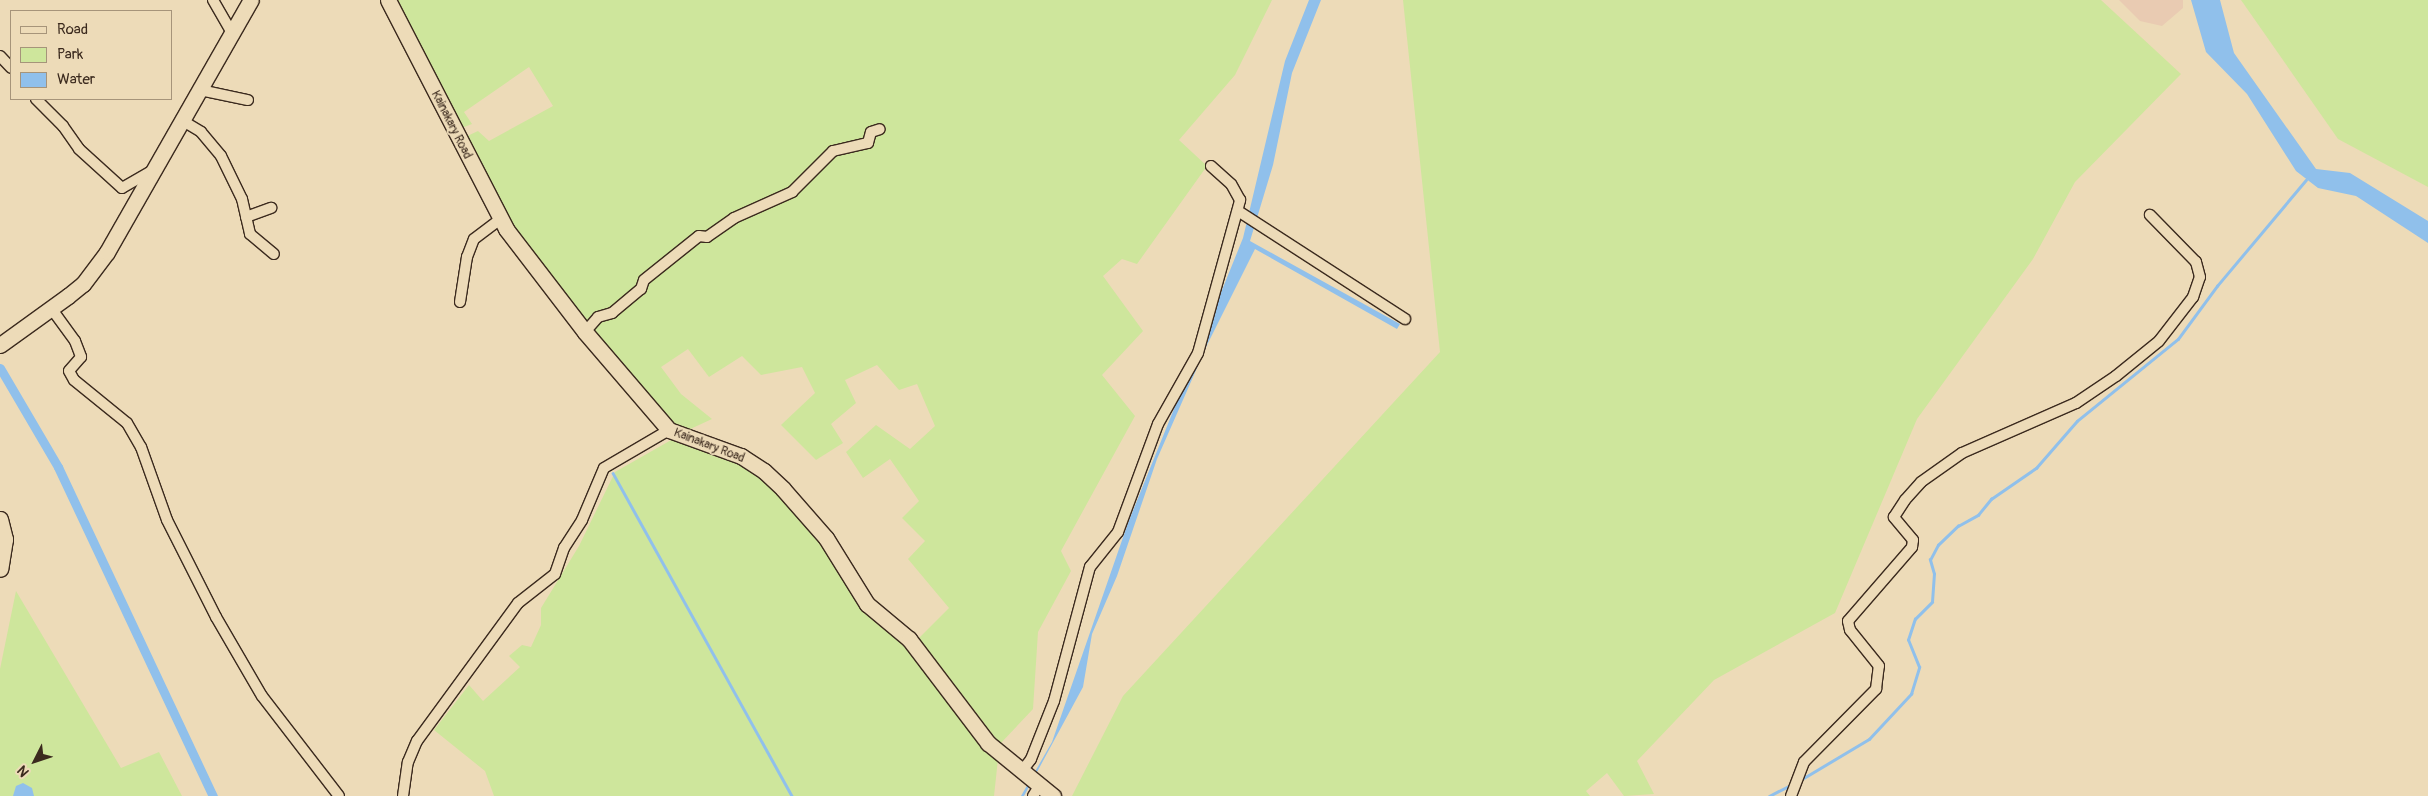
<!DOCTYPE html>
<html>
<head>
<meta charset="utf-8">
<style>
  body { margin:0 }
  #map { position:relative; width:2428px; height:796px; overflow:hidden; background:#eddbb8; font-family:Pangolin,sans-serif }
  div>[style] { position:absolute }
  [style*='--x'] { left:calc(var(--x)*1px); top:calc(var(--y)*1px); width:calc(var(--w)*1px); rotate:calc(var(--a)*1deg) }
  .built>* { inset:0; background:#e9cbb2 }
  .green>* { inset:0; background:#cee69c }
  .water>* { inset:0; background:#90c0eb }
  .stream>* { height:2.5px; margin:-1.25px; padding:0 1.25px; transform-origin:1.25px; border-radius:1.25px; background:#90c0eb }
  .canal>* { height:9px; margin:-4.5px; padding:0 4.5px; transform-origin:4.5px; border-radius:4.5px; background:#90c0eb }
  .roads { filter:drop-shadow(1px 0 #3b2a1e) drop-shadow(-1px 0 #3b2a1e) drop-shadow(0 1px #3b2a1e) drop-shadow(0 -1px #3b2a1e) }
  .street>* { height:10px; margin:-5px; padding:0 5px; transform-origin:5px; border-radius:5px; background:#eddbb8 }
  .secondary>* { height:15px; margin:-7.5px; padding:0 7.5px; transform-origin:7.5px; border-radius:7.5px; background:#eddbb8 }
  span { translate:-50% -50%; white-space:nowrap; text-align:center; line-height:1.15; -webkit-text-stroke:4px #eddbb8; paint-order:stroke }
  .street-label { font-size:12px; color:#3b2a1e }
  .legend { position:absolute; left:10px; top:10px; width:162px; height:90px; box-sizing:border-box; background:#eddbb8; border:1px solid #a6947a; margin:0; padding:6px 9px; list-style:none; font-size:15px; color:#3b2a1e }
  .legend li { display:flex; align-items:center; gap:10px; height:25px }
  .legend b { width:25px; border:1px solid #a6947a }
  .north { position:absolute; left:10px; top:736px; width:50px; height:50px; -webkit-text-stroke:4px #eddbb8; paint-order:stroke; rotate:229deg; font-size:14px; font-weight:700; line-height:20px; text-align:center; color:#3b2a1e }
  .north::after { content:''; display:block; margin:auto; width:18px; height:22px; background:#3b2a1e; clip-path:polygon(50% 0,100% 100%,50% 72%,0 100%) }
</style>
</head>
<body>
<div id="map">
  <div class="built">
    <div style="clip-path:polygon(2119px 0,2183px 0,2183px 8px,2162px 26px,2140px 21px)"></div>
  </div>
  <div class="green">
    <div style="clip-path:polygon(398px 0,1272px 0,1235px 75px,1179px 140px,1207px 166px,1137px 264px,1122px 259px,1103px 276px,1143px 331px,1102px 375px,1135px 416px,1061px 551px,1071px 571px,1038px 632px,1033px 709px,1000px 744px,919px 638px,949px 608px,908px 559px,925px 541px,902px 518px,919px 501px,890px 459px,863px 478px,846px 452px,876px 425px,910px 449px,935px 426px,917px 384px,899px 390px,877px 365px,845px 380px,856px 403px,831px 424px,843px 443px,816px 460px,781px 425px,815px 393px,802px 367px,761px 375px,742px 356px,709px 377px,688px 349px,661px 367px,681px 394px,712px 419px,686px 431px,667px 419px,517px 236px,463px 138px,478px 131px,489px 141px,553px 106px,529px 67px,464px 112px,472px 124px,459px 129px)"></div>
    <div style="clip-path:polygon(1403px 0,2101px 0,2181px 74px,2075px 182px,2033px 259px,1917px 419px,1835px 613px,1714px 680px,1637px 761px,1654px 794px,1624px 796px,1607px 773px,1586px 791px,1590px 796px,1072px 796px,1123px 696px,1440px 352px)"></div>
    <div style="clip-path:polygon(2241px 0,2428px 0,2428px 187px,2338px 139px)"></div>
    <div style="clip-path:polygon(673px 439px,743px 466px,763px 477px,797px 511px,908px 643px,998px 759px,994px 796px,494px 796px,485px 771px,434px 730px,469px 685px,483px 701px,520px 667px,509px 656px,522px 645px,531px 647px,541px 625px,541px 608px,579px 546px,615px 472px)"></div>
    <div style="clip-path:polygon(16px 591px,121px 768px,159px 752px,182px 796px,0 796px,0 669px)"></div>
  </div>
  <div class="water">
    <div style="clip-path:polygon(1309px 0,1321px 0,1292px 73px,1273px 165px,1250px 241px,1400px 324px,1397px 329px,1255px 249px,1208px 343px,1157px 459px,1117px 576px,1092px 634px,1083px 687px,1024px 796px,1021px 796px,1052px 742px,1128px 523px,1243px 238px,1285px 61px)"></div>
    <div style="clip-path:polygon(2191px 0,2220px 0,2234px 53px,2316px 169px,2350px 173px,2428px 221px,2428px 243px,2356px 196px,2318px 188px,2296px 171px,2247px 94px,2206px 52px)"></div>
    <div style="clip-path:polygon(23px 783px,32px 788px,34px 796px,13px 796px,16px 786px)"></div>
  </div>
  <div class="stream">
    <div style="--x:613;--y:473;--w:369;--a:61"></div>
    <div style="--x:1802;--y:779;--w:78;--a:-30.8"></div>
    <div style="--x:1869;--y:739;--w:62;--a:-47"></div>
    <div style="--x:1911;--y:694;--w:28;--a:-73"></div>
    <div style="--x:1919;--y:667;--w:29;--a:-112"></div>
    <div style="--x:1908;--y:640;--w:22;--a:-72"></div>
    <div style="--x:1915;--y:619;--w:24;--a:-45"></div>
    <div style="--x:1932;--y:602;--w:28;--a:-86"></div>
    <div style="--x:1934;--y:574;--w:15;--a:-106"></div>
    <div style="--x:1930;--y:560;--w:17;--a:-62"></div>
    <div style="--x:1938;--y:545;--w:28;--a:-44"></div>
    <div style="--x:1958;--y:526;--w:23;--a:-29"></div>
    <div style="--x:1978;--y:515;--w:21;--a:-51"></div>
    <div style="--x:1991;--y:499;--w:55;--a:-34.6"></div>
    <div style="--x:2036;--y:468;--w:62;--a:-48.9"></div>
    <div style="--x:2077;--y:421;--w:130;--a:-39.1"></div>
    <div style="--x:2178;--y:339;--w:66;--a:-53.7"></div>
    <div style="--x:2217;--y:286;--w:138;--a:-50"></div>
    <div style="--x:1769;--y:796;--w:27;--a:-27"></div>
  </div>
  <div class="canal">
    <div style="--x:0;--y:368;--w:115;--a:59.6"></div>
    <div style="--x:58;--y:467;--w:364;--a:64.8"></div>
  </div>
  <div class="roads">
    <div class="street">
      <div style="--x:213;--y:0;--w:38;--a:60"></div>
      <div style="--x:0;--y:56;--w:16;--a:47"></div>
      <div style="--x:200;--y:90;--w:49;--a:11.8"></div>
      <div style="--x:36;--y:99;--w:38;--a:45"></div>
      <div style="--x:63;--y:126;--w:28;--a:55"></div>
      <div style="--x:79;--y:149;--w:58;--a:42.2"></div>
      <div style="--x:122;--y:188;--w:34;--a:-30"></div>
      <div style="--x:183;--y:121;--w:21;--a:31"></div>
      <div style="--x:201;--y:132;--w:31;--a:50"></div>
      <div style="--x:221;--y:156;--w:48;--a:64"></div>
      <div style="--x:242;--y:199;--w:36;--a:77"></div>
      <div style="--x:250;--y:234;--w:31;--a:40"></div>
      <div style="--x:1238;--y:211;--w:199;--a:32.9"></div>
      <div style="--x:246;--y:217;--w:27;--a:-20"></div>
      <div style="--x:460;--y:302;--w:46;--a:-81.2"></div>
      <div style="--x:467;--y:257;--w:19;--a:-69"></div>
      <div style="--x:474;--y:239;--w:34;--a:-37"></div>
      <div style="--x:51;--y:308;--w:41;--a:54"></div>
      <div style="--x:75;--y:341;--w:17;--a:69"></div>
      <div style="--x:81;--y:357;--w:18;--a:131"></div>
      <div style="--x:69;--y:371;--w:10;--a:61"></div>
      <div style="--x:74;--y:380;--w:68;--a:39.1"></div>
      <div style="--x:127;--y:423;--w:28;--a:60"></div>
      <div style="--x:141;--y:447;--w:77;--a:70.4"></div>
      <div style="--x:167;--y:520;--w:109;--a:63.2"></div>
      <div style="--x:216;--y:617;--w:91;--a:59.8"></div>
      <div style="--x:262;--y:696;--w:126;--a:52.4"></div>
      <div style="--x:585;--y:332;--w:20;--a:-49"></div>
      <div style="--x:598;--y:317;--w:15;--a:-16"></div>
      <div style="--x:612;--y:313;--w:38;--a:-40"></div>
      <div style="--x:641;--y:289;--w:9;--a:-72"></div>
      <div style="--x:644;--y:280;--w:70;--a:-38.7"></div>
      <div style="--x:699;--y:236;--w:8;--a:7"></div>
      <div style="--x:707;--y:237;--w:33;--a:-35"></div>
      <div style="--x:734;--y:218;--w:64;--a:-24.1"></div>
      <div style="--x:792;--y:192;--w:58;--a:-45"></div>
      <div style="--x:833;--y:151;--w:36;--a:-13"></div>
      <div style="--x:868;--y:143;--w:11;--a:-75"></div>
      <div style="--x:871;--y:132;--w:9;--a:-18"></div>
      <div style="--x:1021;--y:772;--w:16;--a:-52"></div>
      <div style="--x:1031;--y:759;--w:62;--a:-68.4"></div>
      <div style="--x:1054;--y:701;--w:139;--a:-75"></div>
      <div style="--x:1090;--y:567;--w:45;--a:-51.3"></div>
      <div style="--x:1118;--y:532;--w:115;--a:-69.7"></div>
      <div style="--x:1158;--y:424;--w:81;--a:-60.6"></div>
      <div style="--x:1198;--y:353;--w:159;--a:-74.6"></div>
      <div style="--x:1240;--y:200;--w:18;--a:-119"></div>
      <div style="--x:1231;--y:184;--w:27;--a:-138"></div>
      <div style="--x:403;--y:796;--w:34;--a:-82"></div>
      <div style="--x:408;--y:762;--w:23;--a:-67"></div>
      <div style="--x:417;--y:741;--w:171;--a:-53.8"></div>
      <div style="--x:518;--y:603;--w:47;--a:-38.1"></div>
      <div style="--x:555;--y:574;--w:28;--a:-71"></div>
      <div style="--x:564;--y:548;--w:33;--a:-57"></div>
      <div style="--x:582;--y:520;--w:56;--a:-67.1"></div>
      <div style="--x:604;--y:468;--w:75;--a:-30.3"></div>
      <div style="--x:1033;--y:796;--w:13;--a:-58"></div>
      <div style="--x:1791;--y:796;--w:36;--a:-69"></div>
      <div style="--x:1804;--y:762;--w:103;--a:-45.4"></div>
      <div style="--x:1876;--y:689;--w:23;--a:-83"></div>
      <div style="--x:1879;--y:666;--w:46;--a:-128.9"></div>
      <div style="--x:1850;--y:630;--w:9;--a:-103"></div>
      <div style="--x:1848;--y:621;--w:98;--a:-49.1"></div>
      <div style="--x:1912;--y:547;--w:7;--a:-82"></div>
      <div style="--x:1913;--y:540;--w:30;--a:-130"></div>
      <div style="--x:1894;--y:517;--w:20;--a:-57"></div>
      <div style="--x:1905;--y:500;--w:24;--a:-48"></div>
      <div style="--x:1921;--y:482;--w:50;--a:-35.3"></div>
      <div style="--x:1962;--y:453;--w:124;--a:-23.7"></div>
      <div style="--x:2076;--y:403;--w:48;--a:-34"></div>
      <div style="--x:2116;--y:376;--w:55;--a:-39.1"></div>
      <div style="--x:2159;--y:341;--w:56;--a:-52.3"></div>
      <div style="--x:2193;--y:297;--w:21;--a:-71"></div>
      <div style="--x:2200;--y:277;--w:16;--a:-105"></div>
      <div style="--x:2196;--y:262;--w:66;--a:-134.4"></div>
    </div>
    <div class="secondary">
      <div style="--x:388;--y:0;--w:258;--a:62.7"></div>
      <div style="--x:506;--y:229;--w:130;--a:52.5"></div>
      <div style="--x:585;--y:332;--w:129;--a:49.4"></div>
      <div style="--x:669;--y:430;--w:77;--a:19.9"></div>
      <div style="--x:741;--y:456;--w:27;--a:33"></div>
      <div style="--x:764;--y:471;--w:26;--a:43"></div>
      <div style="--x:783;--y:489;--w:65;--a:48.7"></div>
      <div style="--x:826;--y:538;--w:78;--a:58.2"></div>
      <div style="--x:867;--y:604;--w:55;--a:39.8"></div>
      <div style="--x:909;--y:639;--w:131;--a:52.8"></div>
      <div style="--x:988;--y:743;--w:84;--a:39.2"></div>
      <div style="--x:0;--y:345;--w:84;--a:-35.8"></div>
      <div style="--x:68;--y:296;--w:19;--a:-39"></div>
      <div style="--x:83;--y:284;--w:40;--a:-53"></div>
      <div style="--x:107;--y:252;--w:290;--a:-60.3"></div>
      <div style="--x:0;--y:519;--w:21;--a:76"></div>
      <div style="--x:5;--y:539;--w:30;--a:99"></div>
    </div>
  </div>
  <div class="street-label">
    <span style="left:451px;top:125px;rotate:63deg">Kainakary Road</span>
    <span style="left:709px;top:446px;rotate:21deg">Kainakary Road</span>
  </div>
  <ul class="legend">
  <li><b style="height:6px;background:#eddbb8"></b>Road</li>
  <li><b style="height:14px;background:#cee69c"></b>Park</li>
  <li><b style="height:14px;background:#90c0eb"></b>Water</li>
  </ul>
  <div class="north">N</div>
</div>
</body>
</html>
